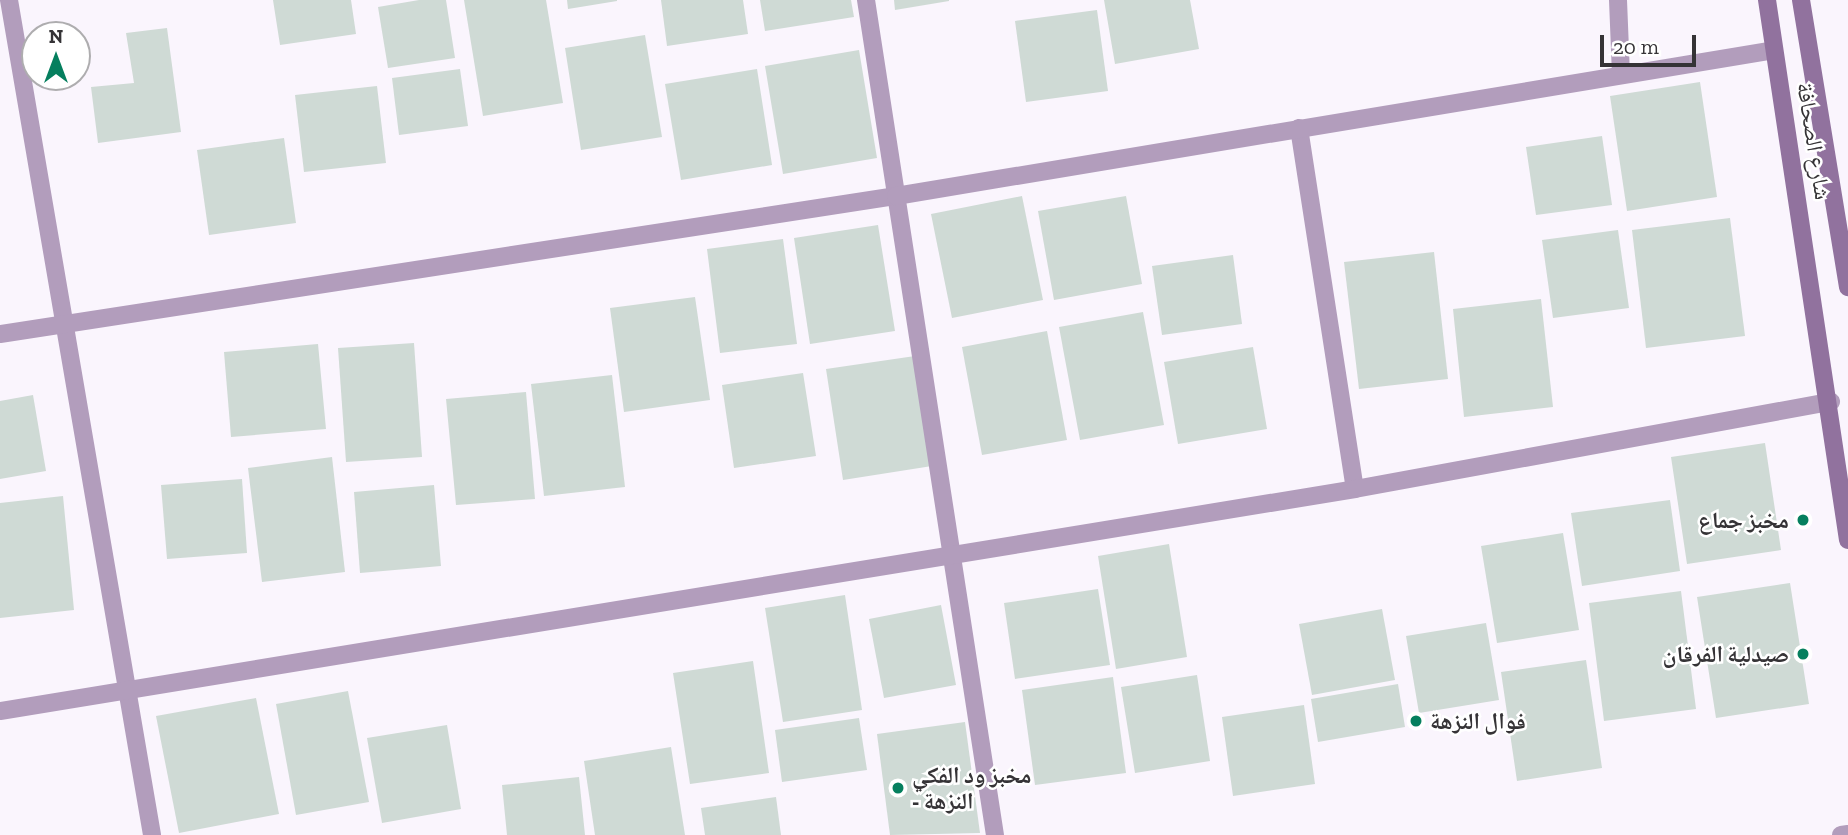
<!DOCTYPE html>
<html>
<head>
<meta charset="utf-8">
<style>
  body { margin:0 }
  #map { position:relative; width:1848px; height:835px; overflow:hidden; background:#faf5fd; font-family:"Zilla Slab","Noto Naskh Arabic",serif }
  div>[style] { position:absolute }
  [style*='--x'] { left:calc(var(--x)*1px); top:calc(var(--y)*1px); width:calc(var(--w)*1px); rotate:calc(var(--a)*1deg) }
  .building>* { inset:0; background:#cfdad5 }
  .minor>* { height:18px; margin:-9px; padding:0 9px; transform-origin:9px; border-radius:9px; background:#b29dbc }
  .tertiary>* { height:18px; margin:-9px; padding:0 9px; transform-origin:9px; border-radius:9px; background:#b29dbc }
  .secondary>* { height:18px; margin:-9px; padding:0 9px; transform-origin:9px; border-radius:9px; background:#91729e }
  .dots>* { width:19px; height:19px; translate:-50% -50%; box-sizing:border-box; border:4px solid #fff; border-radius:50% }
  span { translate:-50% -50%; white-space:nowrap; text-align:center; line-height:1.15; -webkit-text-stroke:5px #fff; paint-order:stroke }
  .street-label { font-size:23px; color:#353336 }
  .poi-label { font-size:23px; color:#353336; font-weight:700 }
  .right { translate:-100% -50%; text-align:right }
  .left { translate:0 -50%; text-align:left }
  .north { position:absolute; left:21px; top:21px; width:70px; height:70px; box-sizing:border-box; background:#fff; border:2px solid #aeadaf; border-radius:50%; rotate:0deg; font-size:19px; font-weight:700; line-height:28px; text-align:center; color:#353336 }
  .north::after { content:''; display:block; margin:auto; width:24px; height:32px; background:#057f5e; clip-path:polygon(50% 0,100% 100%,50% 72%,0 100%) }
  .scale { position:absolute; left:1600px; top:35px; width:96px; height:32px; box-sizing:border-box; border:4px solid #353336; border-top:0; padding-left:9px; font-size:21px; line-height:24px; white-space:nowrap; color:#353336; -webkit-text-stroke:5px #fff; paint-order:stroke }
</style>
</head>
<body>
<div id="map">
  <div class="building">
    <div style="clip-path:polygon(273px 0,351px 0,356px 34px,280px 45px)"></div>
    <div style="clip-path:polygon(419px 0,446px 0,455px 58px,388px 68px,378px 7px)"></div>
    <div style="clip-path:polygon(464px 0,546px 0,563px 103px,483px 116px)"></div>
    <div style="clip-path:polygon(567px 0,617px 0,617px 1px,568px 9px)"></div>
    <div style="clip-path:polygon(661px 0,743px 0,748px 34px,667px 46px)"></div>
    <div style="clip-path:polygon(760px 0,851px 0,854px 17px,765px 31px)"></div>
    <div style="clip-path:polygon(894px 0,949px 0,949px 1px,895px 10px)"></div>
    <div style="clip-path:polygon(1104px 0,1190px 0,1199px 49px,1115px 64px)"></div>
    <div style="clip-path:polygon(1097px 10px,1108px 91px,1026px 102px,1015px 21px)"></div>
    <div style="clip-path:polygon(167px 28px,181px 132px,98px 143px,91px 87px,134px 83px,126px 33px)"></div>
    <div style="clip-path:polygon(645px 35px,662px 137px,581px 150px,565px 48px)"></div>
    <div style="clip-path:polygon(859px 50px,877px 158px,783px 174px,765px 66px)"></div>
    <div style="clip-path:polygon(460px 69px,468px 126px,399px 135px,392px 78px)"></div>
    <div style="clip-path:polygon(757px 69px,772px 165px,681px 180px,665px 84px)"></div>
    <div style="clip-path:polygon(1700px 82px,1717px 197px,1627px 211px,1610px 96px)"></div>
    <div style="clip-path:polygon(377px 86px,386px 163px,304px 172px,295px 95px)"></div>
    <div style="clip-path:polygon(1602px 136px,1612px 205px,1536px 215px,1526px 147px)"></div>
    <div style="clip-path:polygon(284px 138px,296px 223px,209px 235px,197px 150px)"></div>
    <div style="clip-path:polygon(1022px 196px,1043px 300px,952px 318px,931px 214px)"></div>
    <div style="clip-path:polygon(1126px 196px,1142px 284px,1054px 300px,1038px 211px)"></div>
    <div style="clip-path:polygon(1730px 218px,1745px 336px,1646px 348px,1632px 230px)"></div>
    <div style="clip-path:polygon(878px 225px,895px 331px,810px 344px,794px 238px)"></div>
    <div style="clip-path:polygon(1618px 230px,1629px 308px,1553px 318px,1542px 240px)"></div>
    <div style="clip-path:polygon(783px 239px,797px 344px,720px 353px,707px 249px)"></div>
    <div style="clip-path:polygon(1434px 252px,1448px 379px,1359px 389px,1344px 262px)"></div>
    <div style="clip-path:polygon(1233px 255px,1242px 324px,1162px 335px,1152px 266px)"></div>
    <div style="clip-path:polygon(695px 297px,710px 400px,624px 412px,610px 308px)"></div>
    <div style="clip-path:polygon(1541px 299px,1553px 407px,1464px 417px,1453px 309px)"></div>
    <div style="clip-path:polygon(1143px 312px,1164px 425px,1080px 440px,1059px 327px)"></div>
    <div style="clip-path:polygon(1047px 331px,1067px 440px,982px 455px,962px 347px)"></div>
    <div style="clip-path:polygon(414px 343px,422px 457px,346px 462px,338px 348px)"></div>
    <div style="clip-path:polygon(318px 344px,326px 429px,231px 437px,224px 352px)"></div>
    <div style="clip-path:polygon(1253px 347px,1267px 429px,1178px 444px,1164px 362px)"></div>
    <div style="clip-path:polygon(915px 356px,932px 466px,843px 480px,826px 369px)"></div>
    <div style="clip-path:polygon(803px 373px,816px 456px,734px 468px,722px 385px)"></div>
    <div style="clip-path:polygon(612px 375px,625px 487px,544px 496px,531px 384px)"></div>
    <div style="clip-path:polygon(526px 392px,535px 499px,456px 505px,446px 399px)"></div>
    <div style="clip-path:polygon(33px 395px,46px 471px,0 479px,0 401px)"></div>
    <div style="clip-path:polygon(1765px 443px,1781px 550px,1687px 564px,1671px 457px)"></div>
    <div style="clip-path:polygon(332px 457px,345px 572px,262px 582px,248px 468px)"></div>
    <div style="clip-path:polygon(242px 479px,247px 553px,167px 559px,161px 485px)"></div>
    <div style="clip-path:polygon(434px 485px,441px 566px,360px 573px,354px 492px)"></div>
    <div style="clip-path:polygon(63px 496px,74px 610px,0 618px,0 503px)"></div>
    <div style="clip-path:polygon(1670px 500px,1680px 571px,1582px 586px,1571px 513px)"></div>
    <div style="clip-path:polygon(1563px 533px,1579px 630px,1497px 643px,1481px 546px)"></div>
    <div style="clip-path:polygon(1169px 544px,1187px 657px,1116px 669px,1098px 556px)"></div>
    <div style="clip-path:polygon(1790px 583px,1809px 704px,1716px 718px,1697px 597px)"></div>
    <div style="clip-path:polygon(1098px 589px,1110px 665px,1015px 679px,1004px 603px)"></div>
    <div style="clip-path:polygon(1681px 591px,1696px 709px,1604px 721px,1589px 603px)"></div>
    <div style="clip-path:polygon(845px 595px,862px 710px,783px 722px,765px 608px)"></div>
    <div style="clip-path:polygon(941px 605px,956px 685px,884px 698px,869px 619px)"></div>
    <div style="clip-path:polygon(1382px 609px,1395px 680px,1312px 695px,1299px 624px)"></div>
    <div style="clip-path:polygon(1486px 623px,1499px 700px,1419px 713px,1406px 636px)"></div>
    <div style="clip-path:polygon(1586px 660px,1602px 768px,1517px 781px,1501px 672px)"></div>
    <div style="clip-path:polygon(753px 661px,769px 773px,690px 784px,673px 673px)"></div>
    <div style="clip-path:polygon(1197px 675px,1210px 761px,1135px 773px,1121px 687px)"></div>
    <div style="clip-path:polygon(1113px 677px,1126px 773px,1035px 785px,1022px 690px)"></div>
    <div style="clip-path:polygon(1398px 684px,1405px 727px,1318px 742px,1311px 699px)"></div>
    <div style="clip-path:polygon(348px 691px,369px 802px,296px 815px,276px 704px)"></div>
    <div style="clip-path:polygon(256px 698px,279px 814px,179px 833px,156px 716px)"></div>
    <div style="clip-path:polygon(1304px 705px,1315px 784px,1233px 796px,1222px 717px)"></div>
    <div style="clip-path:polygon(859px 718px,867px 770px,782px 782px,775px 730px)"></div>
    <div style="clip-path:polygon(965px 722px,980px 833px,890px 835px,877px 734px)"></div>
    <div style="clip-path:polygon(447px 725px,461px 809px,382px 823px,367px 738px)"></div>
    <div style="clip-path:polygon(671px 747px,685px 835px,595px 835px,584px 761px)"></div>
    <div style="clip-path:polygon(579px 777px,585px 835px,507px 835px,502px 785px)"></div>
    <div style="clip-path:polygon(776px 797px,781px 835px,705px 835px,701px 808px)"></div>
  </div>
  <div class="minor">
    <div style="--x:9;--y:0;--w:847;--a:80.28"></div>
    <div style="--x:866;--y:0;--w:845;--a:81.22"></div>
    <div style="--x:1618;--y:0;--w:75;--a:87.7"></div>
    <div style="--x:1299;--y:128;--w:365;--a:81.2"></div>
    <div style="--x:0;--y:334;--w:907;--a:-8.76"></div>
    <div style="--x:896;--y:196;--w:890;--a:-9.44"></div>
    <div style="--x:0;--y:711;--w:1373;--a:-9.3"></div>
    <div style="--x:1355;--y:489;--w:484;--a:-10.4"></div>
  </div>
  <div class="tertiary">
    <div style="--x:1841;--y:835;--w:7;--a:-8"></div>
  </div>
  <div class="secondary">
    <div style="--x:1767;--y:0;--w:546;--a:81.47"></div>
    <div style="--x:1801;--y:0;--w:291;--a:80.7"></div>
  </div>
  <div class="dots">
    <div style="left:1803px;top:520px;background:#057f5e"></div>
    <div style="left:1803px;top:654px;background:#057f5e"></div>
    <div style="left:1416px;top:721px;background:#057f5e"></div>
    <div style="left:898px;top:788px;background:#057f5e"></div>
  </div>
  <div class="street-label">
    <span style="left:1814px;top:141px;rotate:81deg">شارع الصحافة</span>
  </div>
  <div class="poi-label">
    <span class="right" style="left:1789px;top:520px">مخبز جماع</span>
    <span class="right" style="left:1789px;top:654px">صيدلية الفرقان</span>
    <span class="left" style="left:1430px;top:721px">فوال النزهة</span>
    <span class="left" style="left:912px;top:788px">مخبز ود الفكي<br>- النزهة</span>
  </div>
  <div class="north">N</div>
  <div class="scale">20 m</div>
</div>
</body>
</html>
